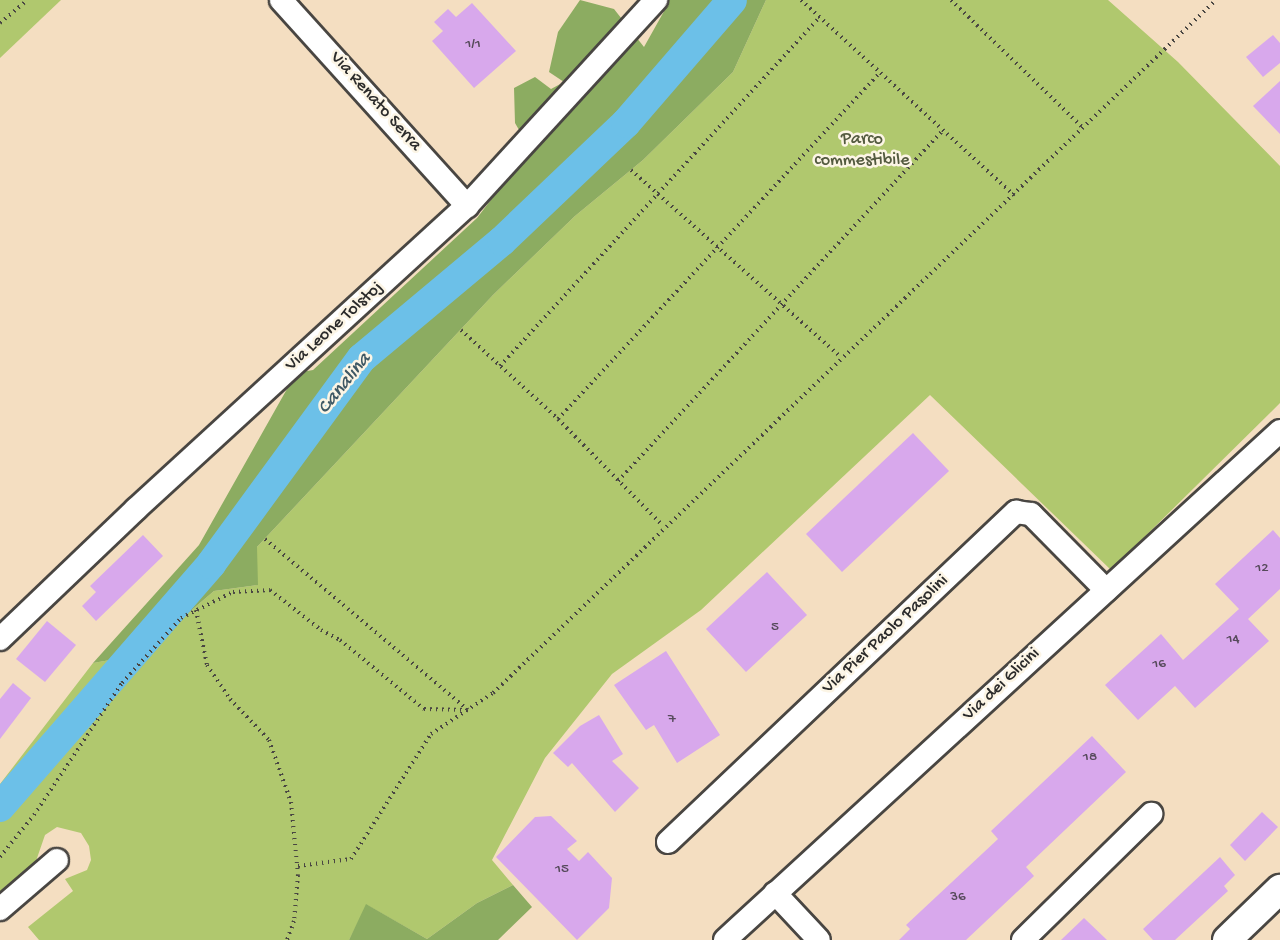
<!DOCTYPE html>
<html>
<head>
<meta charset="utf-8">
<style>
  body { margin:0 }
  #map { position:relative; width:1280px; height:940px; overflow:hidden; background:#f4dec1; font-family:"Gochi Hand",sans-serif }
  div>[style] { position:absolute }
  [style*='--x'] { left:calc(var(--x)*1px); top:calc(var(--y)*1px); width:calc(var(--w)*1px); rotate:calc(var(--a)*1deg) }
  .green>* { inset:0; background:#b0c86e }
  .forest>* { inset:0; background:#8cac61 }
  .canal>* { height:30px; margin:-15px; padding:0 15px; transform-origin:15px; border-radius:15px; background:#6cc0e8 }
  .building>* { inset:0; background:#d8a8ec }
  .path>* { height:4px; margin-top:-2px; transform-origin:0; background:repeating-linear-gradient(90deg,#494642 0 1.5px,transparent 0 6px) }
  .roads { filter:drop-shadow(2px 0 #494642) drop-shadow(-2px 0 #494642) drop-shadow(0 2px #494642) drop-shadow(0 -2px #494642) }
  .minor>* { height:22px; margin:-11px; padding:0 11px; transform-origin:11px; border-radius:11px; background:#fff }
  .tertiary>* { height:28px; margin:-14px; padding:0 14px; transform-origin:14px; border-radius:14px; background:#fff }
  span { translate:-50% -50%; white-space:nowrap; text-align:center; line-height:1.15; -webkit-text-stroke:5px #fcf5e5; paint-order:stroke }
  .number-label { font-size:15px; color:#564a5b }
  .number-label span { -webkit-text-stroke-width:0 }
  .street-label { font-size:18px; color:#2b2b2b }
  .park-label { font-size:18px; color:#535a3f }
  .water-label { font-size:20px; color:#3e5864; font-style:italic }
</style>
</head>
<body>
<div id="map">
  <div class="green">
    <div style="clip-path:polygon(0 0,61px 0,0 58px)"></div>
    <div style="clip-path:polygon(766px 0,1108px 0,1178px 62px,1280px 166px,1280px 403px,1111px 570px,930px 395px,701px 610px,612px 674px,545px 758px,492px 860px,513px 885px,477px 903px,427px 939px,367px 905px,349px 940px,39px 940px,28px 927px,73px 891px,65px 879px,87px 870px,91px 860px,89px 846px,81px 833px,57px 827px,45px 835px,36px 861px,0 894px,0 784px,93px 663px,139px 655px,214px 591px,257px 585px,257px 547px,493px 295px,575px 216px,643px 160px,733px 72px)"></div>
  </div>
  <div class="forest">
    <div style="clip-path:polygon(580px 0,614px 9px,644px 47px,667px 6px,664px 0,766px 0,733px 72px,643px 160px,575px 216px,493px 295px,257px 547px,258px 585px,214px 591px,139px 655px,93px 663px,199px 545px,296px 373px,313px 370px,477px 218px,530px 149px,515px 123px,514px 88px,535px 77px,551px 89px,564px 82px,549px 72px,558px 32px)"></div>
    <div style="clip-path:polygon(513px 885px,532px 907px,498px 940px,349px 940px,366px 904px,427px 939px,477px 903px)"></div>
  </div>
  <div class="canal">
    <div style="--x:0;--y:807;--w:322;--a:-49"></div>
    <div style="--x:211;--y:564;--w:255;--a:-53.8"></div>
    <div style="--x:362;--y:358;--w:182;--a:-39.9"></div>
    <div style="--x:502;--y:241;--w:171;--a:-43.6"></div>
    <div style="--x:626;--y:123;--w:162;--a:-49.2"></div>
  </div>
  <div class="building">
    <div style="clip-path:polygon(472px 3px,516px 51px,474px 88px,432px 41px,443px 31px,434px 22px,448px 9px,456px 17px)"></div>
    <div style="clip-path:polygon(1273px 35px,1280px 43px,1280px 63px,1263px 77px,1246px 57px)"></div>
    <div style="clip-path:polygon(1280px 81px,1280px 134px,1253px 106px)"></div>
    <div style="clip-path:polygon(913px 433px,949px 471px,842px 572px,806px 534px)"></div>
    <div style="clip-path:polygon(1273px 530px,1280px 538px,1280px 589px,1248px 619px,1269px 641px,1195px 708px,1175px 686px,1138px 720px,1105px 685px,1161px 634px,1183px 660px,1239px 609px,1215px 584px)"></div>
    <div style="clip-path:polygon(143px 535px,163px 556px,96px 621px,82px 606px,96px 592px,90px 586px)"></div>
    <div style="clip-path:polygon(767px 572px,807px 615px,746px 672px,706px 629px)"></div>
    <div style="clip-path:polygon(47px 621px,76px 645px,45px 682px,16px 659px)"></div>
    <div style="clip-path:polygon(666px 651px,720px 735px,677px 763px,654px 725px,646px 730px,614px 685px)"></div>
    <div style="clip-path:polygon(13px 683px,31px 698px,0 739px,0 699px)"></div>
    <div style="clip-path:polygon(599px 715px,623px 754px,612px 761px,639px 788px,615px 812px,572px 763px,568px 767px,553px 753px,580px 726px)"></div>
    <div style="clip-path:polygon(1092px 736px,1126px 772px,1026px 867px,1034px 876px,966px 940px,899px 940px,910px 929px,906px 925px,998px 839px,991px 831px)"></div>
    <div style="clip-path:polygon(1262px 812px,1278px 827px,1245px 861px,1230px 845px)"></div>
    <div style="clip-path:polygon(551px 816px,577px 841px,567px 849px,579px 861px,588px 852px,612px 878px,609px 908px,577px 940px,496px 857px,535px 817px)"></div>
    <div style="clip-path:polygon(1220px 857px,1235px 875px,1224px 886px,1228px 891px,1175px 940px,1153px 940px,1143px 929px)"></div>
    <div style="clip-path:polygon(1084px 918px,1107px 940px,1061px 940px)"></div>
  </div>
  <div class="path">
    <div style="--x:801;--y:0;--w:289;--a:42.5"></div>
    <div style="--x:951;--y:0;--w:185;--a:44.1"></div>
    <div style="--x:0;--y:23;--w:35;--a:-40"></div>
    <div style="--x:631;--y:170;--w:281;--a:41.7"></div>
    <div style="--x:461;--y:330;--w:132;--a:42.5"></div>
    <div style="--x:558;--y:419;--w:150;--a:45.5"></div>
    <div style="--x:500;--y:366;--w:473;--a:-47.5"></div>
    <div style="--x:558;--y:419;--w:473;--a:-47.1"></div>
    <div style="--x:618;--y:481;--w:478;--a:-47.2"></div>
    <div style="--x:265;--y:539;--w:265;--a:40.1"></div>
    <div style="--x:196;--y:610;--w:56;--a:78.7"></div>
    <div style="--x:207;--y:665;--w:41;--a:55.9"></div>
    <div style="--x:230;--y:699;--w:57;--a:46.4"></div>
    <div style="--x:269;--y:740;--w:66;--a:70.5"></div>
    <div style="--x:291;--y:802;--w:73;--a:84.5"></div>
    <div style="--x:298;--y:875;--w:46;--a:95"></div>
    <div style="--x:294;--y:921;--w:20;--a:110"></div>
    <div style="--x:0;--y:857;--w:54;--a:-51"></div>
    <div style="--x:34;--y:815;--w:159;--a:-56.3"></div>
    <div style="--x:122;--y:683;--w:88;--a:-47.8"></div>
    <div style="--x:181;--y:618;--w:58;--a:-26.6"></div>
    <div style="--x:233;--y:592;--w:37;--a:-3"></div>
    <div style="--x:270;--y:590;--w:65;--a:38.1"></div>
    <div style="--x:321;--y:630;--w:21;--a:28"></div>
    <div style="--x:340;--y:640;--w:109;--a:39.4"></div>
    <div style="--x:424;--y:709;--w:44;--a:1.3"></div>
    <div style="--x:298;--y:866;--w:53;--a:-7.5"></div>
    <div style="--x:351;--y:859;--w:148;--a:-57.4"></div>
    <div style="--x:431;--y:734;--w:74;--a:-33.5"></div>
    <div style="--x:493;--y:693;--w:1001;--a:-43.79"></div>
  </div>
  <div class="roads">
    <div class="minor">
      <div style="--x:281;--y:0;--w:278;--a:47.9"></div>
      <div style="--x:0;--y:639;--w:188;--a:-43.7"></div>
      <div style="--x:136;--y:509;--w:449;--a:-42.5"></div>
      <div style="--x:467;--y:206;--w:280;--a:-47.5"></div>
      <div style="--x:668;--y:842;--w:480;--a:-43.5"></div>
      <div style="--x:1016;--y:512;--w:15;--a:8"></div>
      <div style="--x:1031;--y:514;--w:107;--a:45.4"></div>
      <div style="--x:775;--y:893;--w:64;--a:46.9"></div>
      <div style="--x:0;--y:909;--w:75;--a:-40.7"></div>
      <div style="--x:725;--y:940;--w:753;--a:-42.52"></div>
      <div style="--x:1023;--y:940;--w:180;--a:-44.5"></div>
    </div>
    <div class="tertiary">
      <div style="--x:1227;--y:940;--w:74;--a:-43.9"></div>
    </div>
  </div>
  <div class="number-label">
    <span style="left:473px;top:45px">1/1</span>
    <span style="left:1262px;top:569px">12</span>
    <span style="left:775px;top:628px">5</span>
    <span style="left:1233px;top:640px">14</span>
    <span style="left:1159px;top:665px">16</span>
    <span style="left:672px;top:720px">7</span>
    <span style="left:1090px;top:758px">18</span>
    <span style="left:562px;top:870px">15</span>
    <span style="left:958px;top:898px">36</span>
  </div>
  <div class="street-label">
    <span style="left:375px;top:102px;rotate:48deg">Via Renato Serra</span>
    <span style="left:335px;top:327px;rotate:-42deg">Via Leone Tolstoj</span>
    <span style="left:886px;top:635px;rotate:-43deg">Via Pier Paolo Pasolini</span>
    <span style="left:1002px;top:685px;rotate:-43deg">Via dei Glicini</span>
  </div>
  <div class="park-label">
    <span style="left:862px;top:151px">Parco<br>commestibile</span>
  </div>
  <div class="water-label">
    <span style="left:345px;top:384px;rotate:-51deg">Canalina</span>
  </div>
</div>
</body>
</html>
